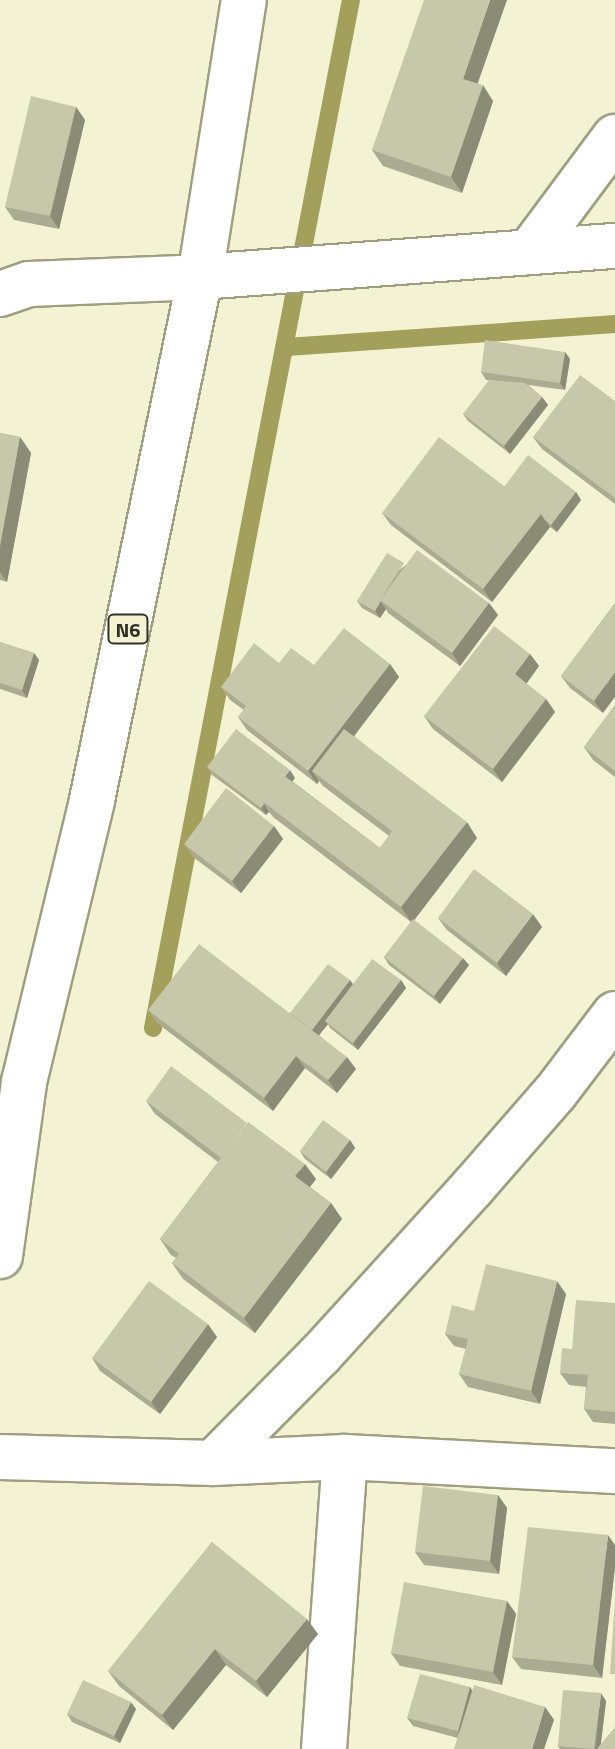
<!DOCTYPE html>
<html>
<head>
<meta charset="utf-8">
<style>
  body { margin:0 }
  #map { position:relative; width:615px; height:1749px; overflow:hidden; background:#f3f3d4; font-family:"Titillium Web",sans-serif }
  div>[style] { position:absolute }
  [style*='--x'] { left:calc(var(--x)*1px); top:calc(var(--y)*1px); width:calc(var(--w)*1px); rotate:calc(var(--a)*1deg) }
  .stream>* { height:18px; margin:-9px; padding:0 9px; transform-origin:9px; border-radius:9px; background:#a2a05b }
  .roads { filter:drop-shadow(2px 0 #9e9e81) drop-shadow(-2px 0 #9e9e81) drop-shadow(0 2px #9e9e81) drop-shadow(0 -2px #9e9e81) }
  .minor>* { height:44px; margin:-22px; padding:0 22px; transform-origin:22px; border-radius:22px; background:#fff }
  .major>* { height:44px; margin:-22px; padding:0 22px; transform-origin:22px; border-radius:22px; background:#fff }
  .wall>* { inset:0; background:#abab91 }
  .shaded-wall>* { inset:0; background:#8b8b76 }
  .building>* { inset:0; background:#c7c7a9 }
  span { translate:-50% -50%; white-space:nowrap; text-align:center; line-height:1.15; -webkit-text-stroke:6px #f3f3d4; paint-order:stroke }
  .shield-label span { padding:2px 6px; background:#f3f3d4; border:2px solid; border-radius:6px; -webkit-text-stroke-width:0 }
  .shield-label { font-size:20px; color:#302f24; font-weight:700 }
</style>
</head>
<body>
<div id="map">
  <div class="stream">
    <div style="--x:287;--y:347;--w:329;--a:-4"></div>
    <div style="--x:153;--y:1028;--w:1047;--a:-79.1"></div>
  </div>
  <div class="roads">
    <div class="minor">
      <div style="--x:531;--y:250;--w:141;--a:-53.4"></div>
      <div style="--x:0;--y:294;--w:31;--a:-19"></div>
      <div style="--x:29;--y:284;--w:171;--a:-2.3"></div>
      <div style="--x:200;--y:277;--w:416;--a:-4.3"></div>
      <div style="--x:0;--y:1457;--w:213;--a:1.6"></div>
      <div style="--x:213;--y:1463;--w:132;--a:-2.6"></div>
      <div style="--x:345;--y:1457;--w:270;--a:3"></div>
      <div style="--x:213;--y:1463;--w:152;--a:-45.3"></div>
      <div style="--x:320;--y:1355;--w:226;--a:-47.7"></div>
      <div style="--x:472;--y:1188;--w:126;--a:-48.9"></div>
      <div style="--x:555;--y:1093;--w:99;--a:-52.8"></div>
      <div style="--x:324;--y:1749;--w:293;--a:-85.9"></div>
    </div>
    <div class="major">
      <div style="--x:0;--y:1256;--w:176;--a:-82.1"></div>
      <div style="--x:24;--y:1082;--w:290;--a:-76.4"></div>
      <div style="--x:92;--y:800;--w:534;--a:-78.33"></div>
      <div style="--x:200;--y:277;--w:280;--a:-81"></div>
    </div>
  </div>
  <div class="wall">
    <div style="clip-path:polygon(477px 84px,493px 101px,462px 193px,383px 166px,372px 150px)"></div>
    <div style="clip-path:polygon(76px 107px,85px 120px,59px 229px,14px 220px,5px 207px)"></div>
    <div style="clip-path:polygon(565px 352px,570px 359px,565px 390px,528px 385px,542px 397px,548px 405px,510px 454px,468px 421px,463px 414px,496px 381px,486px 380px,481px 372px)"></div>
    <div style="clip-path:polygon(615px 401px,615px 504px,542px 449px,533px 437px)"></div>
    <div style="clip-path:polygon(0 433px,20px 437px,31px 453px,7px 582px,0 580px)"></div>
    <div style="clip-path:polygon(504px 487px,576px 492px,581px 500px,557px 532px,550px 527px,492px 602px,391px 525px,382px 513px)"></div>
    <div style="clip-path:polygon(406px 565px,489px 603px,498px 615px,460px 666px,388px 613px,386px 609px,380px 618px,362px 608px,357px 601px)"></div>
    <div style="clip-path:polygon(615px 603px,603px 713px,570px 688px,561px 676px)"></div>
    <div style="clip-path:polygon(0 642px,34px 653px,39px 660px,27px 698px,0 689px)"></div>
    <div style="clip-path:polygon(530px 654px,539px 666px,526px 684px,546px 699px,555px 712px,502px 782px,433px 729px,424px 716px)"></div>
    <div style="clip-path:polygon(279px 663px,314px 665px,390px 664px,399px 677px,354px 736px,477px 838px,414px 920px,469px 965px,440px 1004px,389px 965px,384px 957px,411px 922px,273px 817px,269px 812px,266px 815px,212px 775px,207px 767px,295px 778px,292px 781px,380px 848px,389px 836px,323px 786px,319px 781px,317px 784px,247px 730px,238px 717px,244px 710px,230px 700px,221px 687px)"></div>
    <div style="clip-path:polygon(615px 705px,615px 777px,593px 760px,584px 747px)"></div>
    <div style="clip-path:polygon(274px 826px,283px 839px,241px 893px,193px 857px,184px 844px)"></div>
    <div style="clip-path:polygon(438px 918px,542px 927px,506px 976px,447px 930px)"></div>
    <div style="clip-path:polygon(350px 980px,353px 984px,401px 980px,406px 988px,358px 1050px,330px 1028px,328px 1024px,319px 1035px,356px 1069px,337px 1093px,305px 1068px,273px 1111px,157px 1023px,148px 1010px,290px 1013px)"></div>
    <div style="clip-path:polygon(146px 1101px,316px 1179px,310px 1187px,331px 1203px,342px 1219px,255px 1333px,183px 1279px,172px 1263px,176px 1258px,171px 1255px,160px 1239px,218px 1162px,155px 1114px)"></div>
    <div style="clip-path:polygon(350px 1140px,355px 1148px,331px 1179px,305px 1159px,300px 1151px)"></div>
    <div style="clip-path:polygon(566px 1294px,540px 1404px,468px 1387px,459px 1374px,466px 1349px,454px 1346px,445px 1334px,474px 1311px)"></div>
    <div style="clip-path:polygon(615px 1303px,615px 1424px,593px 1422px,584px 1409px,586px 1387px,569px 1385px,560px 1373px)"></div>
    <div style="clip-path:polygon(217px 1337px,160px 1414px,100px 1371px,92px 1358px)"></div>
    <div style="clip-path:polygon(498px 1495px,507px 1508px,499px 1574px,424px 1565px,415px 1552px)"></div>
    <div style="clip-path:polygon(212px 1542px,318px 1634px,267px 1697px,226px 1665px,173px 1730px,119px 1686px,108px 1671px)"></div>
    <div style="clip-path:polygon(615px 1545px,615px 1567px,602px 1678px,521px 1669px,512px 1657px)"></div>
    <div style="clip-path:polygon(507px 1601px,516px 1614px,502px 1685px,400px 1666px,391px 1653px)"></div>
    <div style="clip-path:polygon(470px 1687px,472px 1691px,545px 1707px,554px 1720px,458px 1738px,413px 1726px,407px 1718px)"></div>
    <div style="clip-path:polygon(606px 1701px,601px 1744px,615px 1749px,560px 1749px,558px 1746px)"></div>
    <div style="clip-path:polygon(136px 1709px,120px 1743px,72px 1722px,67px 1714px)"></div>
  </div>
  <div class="shaded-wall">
    <div style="clip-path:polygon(490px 0,507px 0,474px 94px,463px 79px)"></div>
    <div style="clip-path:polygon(483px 85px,493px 101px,462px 193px,451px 177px)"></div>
    <div style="clip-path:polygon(76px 107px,85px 120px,59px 229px,50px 216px)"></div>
    <div style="clip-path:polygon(565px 352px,570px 359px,565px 390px,560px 383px)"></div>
    <div style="clip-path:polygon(542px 397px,548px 405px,510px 454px,504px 446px)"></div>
    <div style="clip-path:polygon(20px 437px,31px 453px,7px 582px,0 572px,0 546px)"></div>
    <div style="clip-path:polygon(576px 492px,581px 500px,557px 532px,551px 525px)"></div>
    <div style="clip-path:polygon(541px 514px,550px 527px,492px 602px,483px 589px)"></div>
    <div style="clip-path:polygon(380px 601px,386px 609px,380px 618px,375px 611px)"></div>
    <div style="clip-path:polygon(489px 603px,498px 615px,460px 666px,452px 653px)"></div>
    <div style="clip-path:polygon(34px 653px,39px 660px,27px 698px,22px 690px)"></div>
    <div style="clip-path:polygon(530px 654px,539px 666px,524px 687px,515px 674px)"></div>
    <div style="clip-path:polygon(390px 664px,399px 677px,322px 778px,312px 771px,319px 781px,317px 784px,308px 771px)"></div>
    <div style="clip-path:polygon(615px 672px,615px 697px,603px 713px,594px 701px)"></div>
    <div style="clip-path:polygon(546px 699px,555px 712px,502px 782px,493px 769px)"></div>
    <div style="clip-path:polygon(290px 770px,295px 778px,272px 809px,265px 803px)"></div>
    <div style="clip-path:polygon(264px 804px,269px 812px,266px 815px,261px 808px)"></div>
    <div style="clip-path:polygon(467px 822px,477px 838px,412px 923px,401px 907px)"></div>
    <div style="clip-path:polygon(274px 826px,283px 839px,241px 893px,232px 881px)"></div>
    <div style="clip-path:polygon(533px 914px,542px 927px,506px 976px,497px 963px)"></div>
    <div style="clip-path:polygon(463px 958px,469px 965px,440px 1004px,434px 996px)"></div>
    <div style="clip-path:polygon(350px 980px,355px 988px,325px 1021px,328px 1024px,316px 1039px,311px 1032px)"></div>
    <div style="clip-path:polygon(401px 980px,406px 988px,358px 1050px,353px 1043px)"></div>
    <div style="clip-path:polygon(296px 1056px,305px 1068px,273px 1111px,264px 1098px)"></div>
    <div style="clip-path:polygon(347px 1057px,356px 1069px,337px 1093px,328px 1080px)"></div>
    <div style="clip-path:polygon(350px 1140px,355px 1148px,331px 1179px,326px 1172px)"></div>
    <div style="clip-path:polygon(305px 1164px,316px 1179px,306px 1192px,295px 1176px)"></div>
    <div style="clip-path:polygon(331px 1203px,342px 1219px,255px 1333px,244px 1318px)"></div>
    <div style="clip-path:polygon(557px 1281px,566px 1294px,540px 1404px,531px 1391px)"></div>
    <div style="clip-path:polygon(208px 1324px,217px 1337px,160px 1414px,151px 1402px)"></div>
    <div style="clip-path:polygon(498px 1495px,507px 1508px,499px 1574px,490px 1561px)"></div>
    <div style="clip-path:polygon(608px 1535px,615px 1545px,615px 1567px,602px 1678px,593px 1665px)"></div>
    <div style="clip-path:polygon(507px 1601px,516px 1614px,502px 1685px,493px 1672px)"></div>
    <div style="clip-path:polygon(307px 1619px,318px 1634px,267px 1697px,256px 1681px)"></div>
    <div style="clip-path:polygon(215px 1649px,226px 1665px,173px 1730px,162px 1715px)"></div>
    <div style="clip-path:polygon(470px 1687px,475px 1695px,463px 1739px,458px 1731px)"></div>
    <div style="clip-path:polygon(601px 1693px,606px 1701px,600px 1749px,595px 1749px)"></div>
    <div style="clip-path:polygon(131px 1702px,136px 1709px,120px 1743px,114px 1736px)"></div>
    <div style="clip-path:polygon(545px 1707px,554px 1720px,544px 1749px,532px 1749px)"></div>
  </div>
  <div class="building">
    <div style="clip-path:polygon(424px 0,490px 0,463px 79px,483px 85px,451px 177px,372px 150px)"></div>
    <div style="clip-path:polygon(31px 96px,76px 107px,50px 216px,5px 207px)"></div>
    <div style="clip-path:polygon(485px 340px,565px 352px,560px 383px,481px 372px)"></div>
    <div style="clip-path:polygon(580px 375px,615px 401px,615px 498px,533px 437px)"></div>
    <div style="clip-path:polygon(489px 380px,525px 383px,542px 397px,504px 446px,463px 414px)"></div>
    <div style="clip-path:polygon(0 433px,20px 437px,0 546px)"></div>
    <div style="clip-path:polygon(439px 437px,541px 514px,483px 589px,382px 513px)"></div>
    <div style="clip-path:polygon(528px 455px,576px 492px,551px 525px,545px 520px,541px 514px,504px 487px)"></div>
    <div style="clip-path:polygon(417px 550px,489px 603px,452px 653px,380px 600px)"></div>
    <div style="clip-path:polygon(387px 553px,404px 563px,380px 600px,381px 601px,375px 611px,357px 601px)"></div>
    <div style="clip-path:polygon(615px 603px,615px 672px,594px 701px,561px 676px)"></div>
    <div style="clip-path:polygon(494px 626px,530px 654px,515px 674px,546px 699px,493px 769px,424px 716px)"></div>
    <div style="clip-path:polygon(344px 628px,390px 664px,308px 771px,238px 717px,246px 706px,221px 687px,254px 643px,279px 663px,291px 648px,314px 665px)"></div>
    <div style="clip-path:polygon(0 642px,34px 653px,22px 690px,0 683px)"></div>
    <div style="clip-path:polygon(615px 705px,615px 771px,584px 747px)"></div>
    <div style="clip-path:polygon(236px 729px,290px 770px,285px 776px,282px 774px,262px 801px,264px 804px,261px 808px,207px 767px)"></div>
    <div style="clip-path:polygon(344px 729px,467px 822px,401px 907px,262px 801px,282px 774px,380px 848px,392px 831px,312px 771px)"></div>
    <div style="clip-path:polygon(226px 788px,274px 826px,232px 881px,184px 844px)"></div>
    <div style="clip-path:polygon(474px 869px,533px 914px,497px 963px,438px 918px)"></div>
    <div style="clip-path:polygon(413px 919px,463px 958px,434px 996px,384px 957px)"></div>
    <div style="clip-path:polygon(199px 944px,347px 1057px,328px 1080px,296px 1056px,264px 1098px,148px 1010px)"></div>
    <div style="clip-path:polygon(372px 959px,401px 980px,353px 1043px,325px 1021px)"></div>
    <div style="clip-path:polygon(328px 964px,350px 980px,312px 1030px,290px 1013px)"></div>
    <div style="clip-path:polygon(171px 1066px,247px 1123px,221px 1158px,146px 1101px)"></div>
    <div style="clip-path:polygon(323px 1120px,350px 1140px,326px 1172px,300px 1151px)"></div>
    <div style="clip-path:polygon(248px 1122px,305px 1164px,295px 1176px,331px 1203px,244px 1318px,172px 1263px,179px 1254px,160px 1239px)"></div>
    <div style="clip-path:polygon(486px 1264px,557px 1281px,531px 1391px,459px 1374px,468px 1339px,445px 1334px,452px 1305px,474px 1311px)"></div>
    <div style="clip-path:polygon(149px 1281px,208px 1324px,151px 1402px,92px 1358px)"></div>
    <div style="clip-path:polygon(576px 1300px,615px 1303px,615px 1412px,584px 1409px,588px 1375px,560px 1373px,562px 1348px,572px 1349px)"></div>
    <div style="clip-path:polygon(423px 1486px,498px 1495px,490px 1561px,415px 1552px)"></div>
    <div style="clip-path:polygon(528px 1527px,608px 1535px,593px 1665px,512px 1657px)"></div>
    <div style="clip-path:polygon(212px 1542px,307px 1619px,256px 1681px,215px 1649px,162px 1715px,108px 1671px)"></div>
    <div style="clip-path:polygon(404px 1582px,507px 1601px,493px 1672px,391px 1653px)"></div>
    <div style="clip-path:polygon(615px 1600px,615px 1674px,610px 1674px)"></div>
    <div style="clip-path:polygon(420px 1674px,470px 1687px,458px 1731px,407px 1718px)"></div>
    <div style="clip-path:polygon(83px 1680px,131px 1702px,114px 1736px,67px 1714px)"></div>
    <div style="clip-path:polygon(474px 1685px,545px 1707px,532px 1749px,454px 1749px)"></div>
    <div style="clip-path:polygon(563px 1690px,601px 1693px,594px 1749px,558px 1746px)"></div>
    <div style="clip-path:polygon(615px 1727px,615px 1749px,597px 1749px)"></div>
  </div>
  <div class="shield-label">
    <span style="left:128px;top:629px">N6</span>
  </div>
</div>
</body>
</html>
